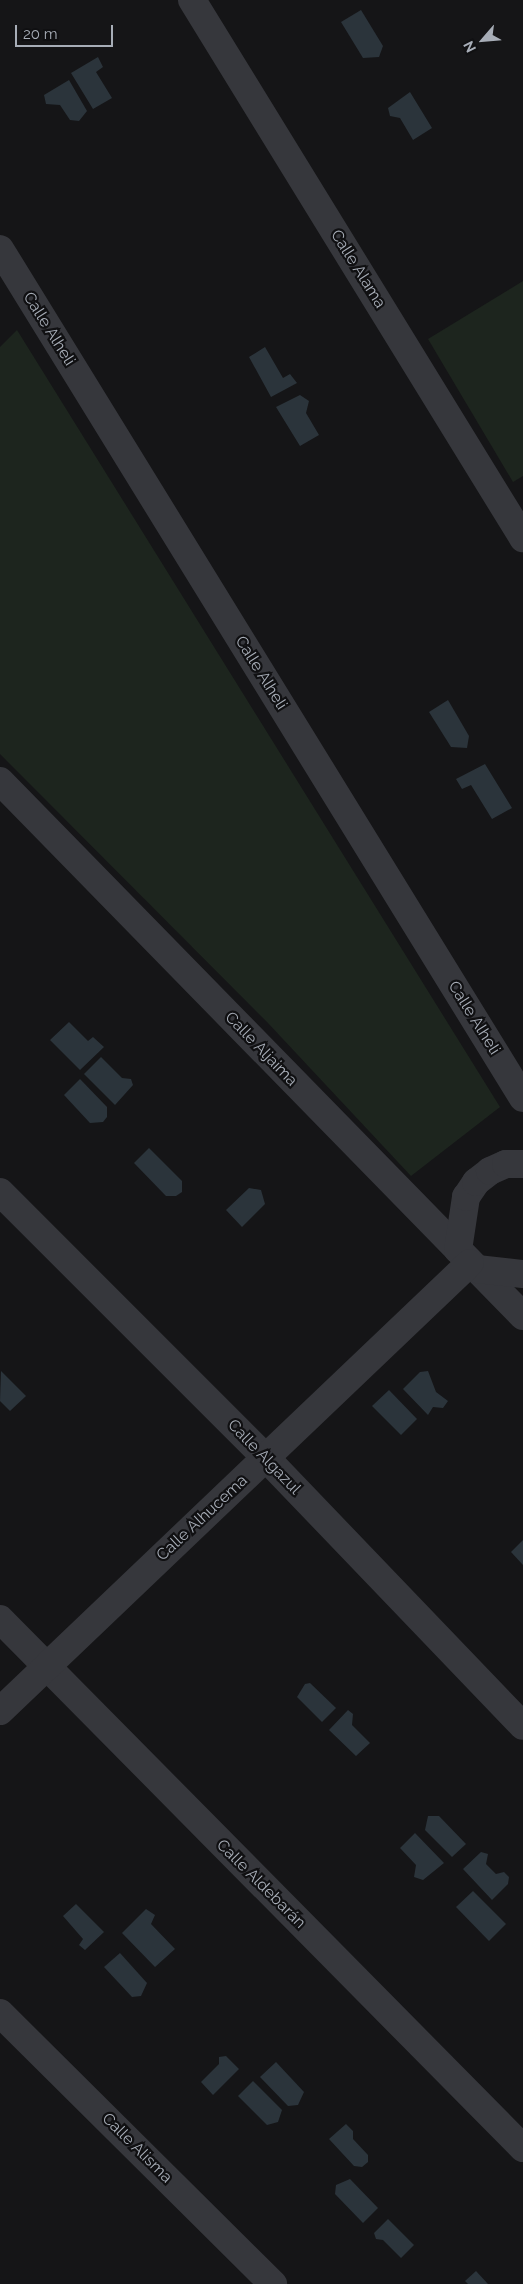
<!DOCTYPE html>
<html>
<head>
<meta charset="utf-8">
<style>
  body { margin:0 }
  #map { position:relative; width:523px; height:2284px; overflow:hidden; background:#151517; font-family:Raleway,sans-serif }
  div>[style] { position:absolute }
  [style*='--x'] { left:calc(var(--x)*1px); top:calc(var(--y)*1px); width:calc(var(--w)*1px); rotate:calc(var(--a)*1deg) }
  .green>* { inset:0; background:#1d251e }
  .water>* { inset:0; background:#2b343b }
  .minor>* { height:28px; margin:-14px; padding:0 14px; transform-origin:14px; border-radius:14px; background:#36373c }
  span { translate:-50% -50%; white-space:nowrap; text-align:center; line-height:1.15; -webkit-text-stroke:4.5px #101012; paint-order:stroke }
  .street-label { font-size:16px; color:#a7adb7 }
  .north { position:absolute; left:458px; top:15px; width:50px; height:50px; -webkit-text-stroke:4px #101012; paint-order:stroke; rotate:243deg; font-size:14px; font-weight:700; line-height:20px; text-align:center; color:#a7adb7 }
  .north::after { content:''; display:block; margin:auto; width:18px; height:22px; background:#a7adb7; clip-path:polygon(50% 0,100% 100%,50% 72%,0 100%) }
  .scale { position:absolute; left:15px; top:25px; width:98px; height:22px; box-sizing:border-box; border:2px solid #a7adb7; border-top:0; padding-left:6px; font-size:15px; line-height:18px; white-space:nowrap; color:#a7adb7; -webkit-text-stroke:4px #101012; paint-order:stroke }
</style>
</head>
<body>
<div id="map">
  <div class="green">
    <div style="clip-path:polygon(523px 281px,523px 476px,513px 482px,428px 339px)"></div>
    <div style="clip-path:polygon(17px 330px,500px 1107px,411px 1176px,267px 1022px,0 754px,0 347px)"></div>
  </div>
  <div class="water">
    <div style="clip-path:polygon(361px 10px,383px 46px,379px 57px,363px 58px,341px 22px)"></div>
    <div style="clip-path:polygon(98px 57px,103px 67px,96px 72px,112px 98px,93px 109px,71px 73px)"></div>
    <div style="clip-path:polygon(69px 80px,87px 111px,79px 121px,70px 120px,60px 105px,46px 104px,44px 95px)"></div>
    <div style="clip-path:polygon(410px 92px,432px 128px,413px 140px,400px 118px,390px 116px,388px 108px)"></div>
    <div style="clip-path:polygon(265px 347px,283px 378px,290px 374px,297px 383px,271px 397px,249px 357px)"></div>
    <div style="clip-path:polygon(300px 395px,309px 401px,306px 413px,319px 435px,300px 446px,276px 407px)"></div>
    <div style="clip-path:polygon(448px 700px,469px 736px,467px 748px,451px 747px,429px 712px)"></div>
    <div style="clip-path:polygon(485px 764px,512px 808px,492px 819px,471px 785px,462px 789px,456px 779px)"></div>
    <div style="clip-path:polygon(69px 1022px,88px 1041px,93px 1037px,104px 1047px,80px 1070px,50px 1040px)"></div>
    <div style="clip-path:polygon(101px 1057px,122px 1078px,131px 1079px,133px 1085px,115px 1105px,84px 1074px)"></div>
    <div style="clip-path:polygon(80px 1079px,107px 1107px,107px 1117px,103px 1122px,90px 1123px,64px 1095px)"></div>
    <div style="clip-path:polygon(149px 1148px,182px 1181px,182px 1192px,176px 1196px,166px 1196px,134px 1163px)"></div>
    <div style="clip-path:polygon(249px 1188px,261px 1190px,265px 1204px,242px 1227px,226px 1210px)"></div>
    <div style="clip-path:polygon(1px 1371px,26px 1396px,10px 1411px,0 1401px)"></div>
    <div style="clip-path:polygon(428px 1371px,436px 1392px,448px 1401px,443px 1408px,433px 1407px,428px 1415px,403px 1389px,420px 1372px)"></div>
    <div style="clip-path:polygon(389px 1390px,417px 1419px,401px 1435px,372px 1406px)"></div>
    <div style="clip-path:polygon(523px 1540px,523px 1565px,511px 1552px)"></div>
    <div style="clip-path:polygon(310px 1683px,336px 1708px,322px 1722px,297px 1697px,305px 1684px)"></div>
    <div style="clip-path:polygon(348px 1710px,353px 1714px,352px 1725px,370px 1743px,356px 1756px,329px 1730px)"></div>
    <div style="clip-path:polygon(428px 1816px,439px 1816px,466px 1844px,452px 1857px,425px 1830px)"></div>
    <div style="clip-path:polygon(415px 1833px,444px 1863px,423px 1880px,414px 1877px,416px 1865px,400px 1848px)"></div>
    <div style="clip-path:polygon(481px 1852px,488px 1854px,486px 1864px,496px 1874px,504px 1872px,509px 1877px,508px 1884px,492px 1900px,463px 1869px)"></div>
    <div style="clip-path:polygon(473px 1891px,506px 1924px,489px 1941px,456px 1907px)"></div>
    <div style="clip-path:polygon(76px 1904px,104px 1932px,85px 1950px,79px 1945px,83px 1939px,63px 1916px)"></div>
    <div style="clip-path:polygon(146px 1909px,155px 1915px,151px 1924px,175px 1949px,155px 1967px,122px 1933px)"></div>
    <div style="clip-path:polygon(120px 1953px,147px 1983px,141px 1996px,132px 1997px,104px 1967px)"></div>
    <div style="clip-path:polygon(226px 2056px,239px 2069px,213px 2095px,201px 2082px,219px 2064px,219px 2057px)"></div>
    <div style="clip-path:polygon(276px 2062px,304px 2092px,298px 2105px,288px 2106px,260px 2077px)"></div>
    <div style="clip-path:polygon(253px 2081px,282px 2110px,278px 2122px,267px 2125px,238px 2096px)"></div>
    <div style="clip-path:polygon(346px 2124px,353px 2131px,353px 2139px,368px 2155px,368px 2162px,362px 2167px,354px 2166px,329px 2139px)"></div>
    <div style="clip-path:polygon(350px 2179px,378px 2208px,363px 2223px,335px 2194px,336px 2185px)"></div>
    <div style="clip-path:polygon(388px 2219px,414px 2245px,401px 2258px,383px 2240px,376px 2239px,374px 2233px)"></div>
    <div style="clip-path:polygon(476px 2271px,488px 2284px,468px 2284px,465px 2281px)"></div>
  </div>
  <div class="minor">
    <div style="--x:192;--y:0;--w:632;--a:58.4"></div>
    <div style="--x:0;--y:249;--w:997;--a:58.37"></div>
    <div style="--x:0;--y:781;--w:748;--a:45.65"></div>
    <div style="--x:0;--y:1192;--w:376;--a:45"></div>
    <div style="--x:266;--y:1458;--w:371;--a:46.2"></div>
    <div style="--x:458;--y:1250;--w:54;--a:-81.4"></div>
    <div style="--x:466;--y:1197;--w:18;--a:-56"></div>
    <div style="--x:476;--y:1182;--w:18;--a:-38"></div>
    <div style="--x:490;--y:1171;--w:17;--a:-24"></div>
    <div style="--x:506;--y:1164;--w:17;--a:0"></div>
    <div style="--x:477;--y:1269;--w:46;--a:6.2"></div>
    <div style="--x:0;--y:1619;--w:744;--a:45.33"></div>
    <div style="--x:0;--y:1711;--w:649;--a:-43.63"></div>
    <div style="--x:0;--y:2013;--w:385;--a:44.8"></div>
  </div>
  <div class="street-label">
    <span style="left:358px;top:269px;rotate:58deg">Calle Alama</span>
    <span style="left:49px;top:329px;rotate:58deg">Calle Alheli</span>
    <span style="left:261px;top:673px;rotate:58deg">Calle Alheli</span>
    <span style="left:474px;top:1018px;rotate:58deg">Calle Alheli</span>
    <span style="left:261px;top:1049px;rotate:46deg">Calle Aljaima</span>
    <span style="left:264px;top:1457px;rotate:46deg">Calle Algazul</span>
    <span style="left:202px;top:1518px;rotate:-43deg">Calle Alhucema</span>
    <span style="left:261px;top:1884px;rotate:45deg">Calle Aldebarán</span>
    <span style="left:137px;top:2148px;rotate:45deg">Calle Alisma</span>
  </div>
  <div class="north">N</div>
  <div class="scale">20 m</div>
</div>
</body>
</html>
